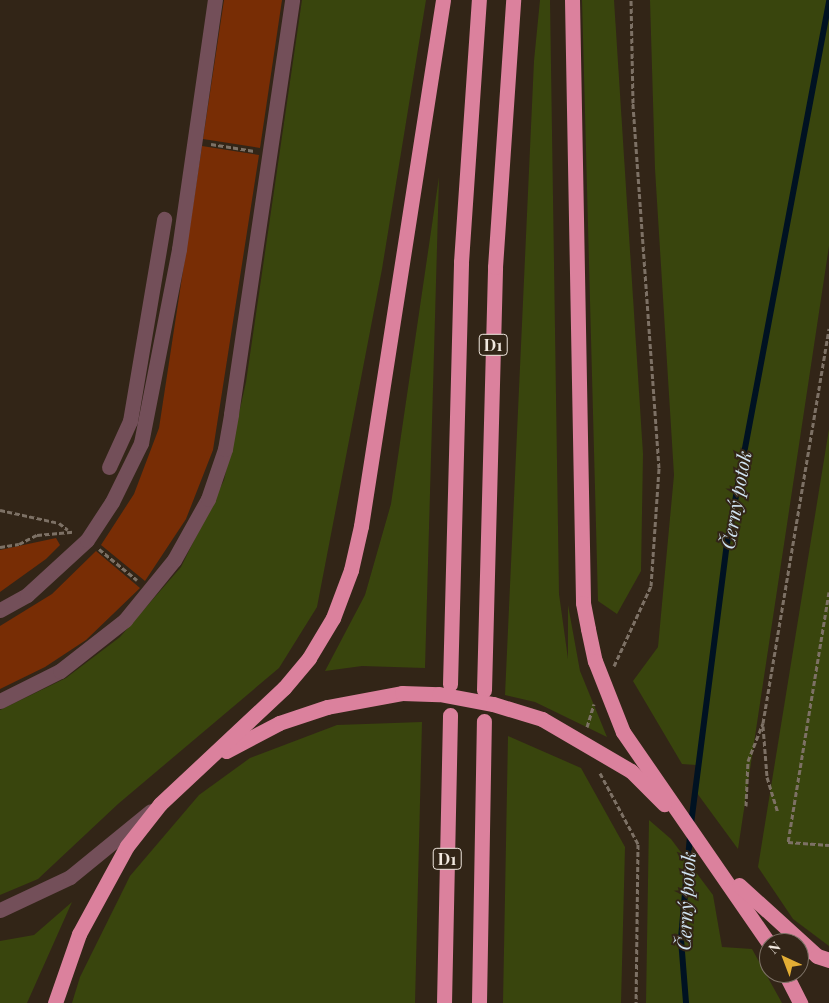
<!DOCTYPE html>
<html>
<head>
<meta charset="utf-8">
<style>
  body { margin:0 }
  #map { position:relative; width:829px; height:1003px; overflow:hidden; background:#322517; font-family:"Playfair Display",serif }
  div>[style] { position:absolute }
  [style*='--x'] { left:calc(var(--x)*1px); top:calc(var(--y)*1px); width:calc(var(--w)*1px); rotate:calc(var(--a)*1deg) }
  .green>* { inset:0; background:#39450d }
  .stream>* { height:5.5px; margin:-2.75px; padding:0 2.75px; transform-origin:2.75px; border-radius:2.75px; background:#001222 }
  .building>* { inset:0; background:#782d05 }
  .path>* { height:3px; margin-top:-1.5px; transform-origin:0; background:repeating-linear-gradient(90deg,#7d7165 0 5px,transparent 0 7.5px) }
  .minor>* { height:15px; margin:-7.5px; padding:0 7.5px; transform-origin:7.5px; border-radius:7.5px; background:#734f59 }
  .highway>* { height:15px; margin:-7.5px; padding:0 7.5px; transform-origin:7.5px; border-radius:7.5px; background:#db819d }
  span { translate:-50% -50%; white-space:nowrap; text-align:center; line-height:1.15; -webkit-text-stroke:4px #322517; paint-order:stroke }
  .shield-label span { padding:1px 4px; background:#322517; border:1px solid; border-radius:4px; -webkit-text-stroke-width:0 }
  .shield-label { font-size:16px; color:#f1e8df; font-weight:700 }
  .water-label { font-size:19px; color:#d0e3f2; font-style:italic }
  .north { position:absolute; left:759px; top:933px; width:50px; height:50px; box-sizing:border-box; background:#322517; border:1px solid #7e7367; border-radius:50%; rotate:317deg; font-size:14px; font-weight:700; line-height:20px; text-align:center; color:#f1e8df }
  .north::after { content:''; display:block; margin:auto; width:18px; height:22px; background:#e3ae35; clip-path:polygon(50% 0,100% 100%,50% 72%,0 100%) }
</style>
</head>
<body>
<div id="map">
  <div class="green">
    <div style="clip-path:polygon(302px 0,426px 0,382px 269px,317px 607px,279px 668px,118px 804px,38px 879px,0 895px,0 710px,66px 678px,120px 637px,181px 567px,224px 480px,246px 382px)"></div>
    <div style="clip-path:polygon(540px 0,550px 0,559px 594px,568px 659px,568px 605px,580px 671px,607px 737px,535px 702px,505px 695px,534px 61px)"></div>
    <div style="clip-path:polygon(582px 0,614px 0,643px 454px,641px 571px,617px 614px,598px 601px)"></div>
    <div style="clip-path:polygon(650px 0,829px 0,829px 246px,738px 849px,694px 789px,696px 765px,682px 764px,633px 681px,658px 647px,674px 475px,655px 169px)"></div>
    <div style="clip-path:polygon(439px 177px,425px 668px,362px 666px,325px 671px,365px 595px,391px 504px)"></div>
    <div style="clip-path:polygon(829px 429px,829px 946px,793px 919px,758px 867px)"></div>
    <div style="clip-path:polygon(422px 722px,415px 1003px,72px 1003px,80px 977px,130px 876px,199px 795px,250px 758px,337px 725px)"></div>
    <div style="clip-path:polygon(508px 736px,581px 768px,625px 847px,621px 1003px,503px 1003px)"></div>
    <div style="clip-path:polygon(649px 820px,671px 839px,713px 895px,722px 947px,752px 949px,782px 1003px,646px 1003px)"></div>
    <div style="clip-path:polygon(72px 902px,27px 1003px,0 1003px,0 941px,34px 935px)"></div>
  </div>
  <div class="stream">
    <div style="--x:691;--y:824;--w:282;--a:-82.7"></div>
    <div style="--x:727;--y:544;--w:552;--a:-79.34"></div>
    <div style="--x:686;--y:1003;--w:64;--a:-94.5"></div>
    <div style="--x:681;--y:939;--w:103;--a:-85"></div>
  </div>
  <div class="building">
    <div style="clip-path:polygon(224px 0,282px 0,260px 148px,203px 139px)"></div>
    <div style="clip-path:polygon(202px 146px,259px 155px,213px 450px,186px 519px,145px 581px,101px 545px,134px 494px,159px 428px)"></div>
    <div style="clip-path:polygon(56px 538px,60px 545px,46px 559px,0 592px,0 550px)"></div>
    <div style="clip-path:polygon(96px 551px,140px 588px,86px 640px,45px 667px,0 689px,0 626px,52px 594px)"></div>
  </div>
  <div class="path">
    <div style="--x:211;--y:144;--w:44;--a:9.2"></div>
    <div style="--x:0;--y:510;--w:60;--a:12.4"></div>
    <div style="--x:59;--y:523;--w:11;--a:38"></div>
    <div style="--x:0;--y:547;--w:19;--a:-9"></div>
    <div style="--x:19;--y:544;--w:20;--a:-27"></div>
    <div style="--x:37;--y:535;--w:36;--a:-5"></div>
    <div style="--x:99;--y:549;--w:49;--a:39.2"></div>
    <div style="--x:829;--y:592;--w:253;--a:99.3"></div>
    <div style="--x:788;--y:842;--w:41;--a:4.2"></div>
    <div style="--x:614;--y:666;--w:88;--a:-65.2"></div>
    <div style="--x:651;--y:586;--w:118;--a:-86.1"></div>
    <div style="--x:659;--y:468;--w:366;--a:-94.1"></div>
    <div style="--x:633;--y:103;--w:103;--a:-91.1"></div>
    <div style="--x:763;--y:726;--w:51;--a:85.5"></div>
    <div style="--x:767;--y:777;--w:37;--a:73"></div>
    <div style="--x:587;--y:727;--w:24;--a:-73"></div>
    <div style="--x:600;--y:773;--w:81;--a:61.8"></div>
    <div style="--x:638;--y:844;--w:159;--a:90.7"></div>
    <div style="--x:746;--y:806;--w:45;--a:-87.5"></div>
    <div style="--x:748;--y:761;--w:41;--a:-68.5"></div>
    <div style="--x:763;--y:723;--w:400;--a:-80.5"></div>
  </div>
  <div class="minor">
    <div style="--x:109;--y:467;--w:51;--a:-65.5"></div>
    <div style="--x:130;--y:421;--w:205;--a:-80.4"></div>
    <div style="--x:0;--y:610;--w:31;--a:-29"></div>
    <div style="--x:27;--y:595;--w:81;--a:-42.5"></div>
    <div style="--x:87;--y:540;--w:45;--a:-56.7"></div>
    <div style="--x:112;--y:502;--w:66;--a:-63.8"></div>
    <div style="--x:141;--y:443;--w:198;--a:-78.9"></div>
    <div style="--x:179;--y:249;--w:252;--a:-81.8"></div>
    <div style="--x:0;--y:701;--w:67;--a:-26.6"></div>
    <div style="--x:60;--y:671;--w:83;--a:-38.1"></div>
    <div style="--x:125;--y:620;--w:77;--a:-50.8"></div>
    <div style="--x:174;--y:560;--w:70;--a:-60.9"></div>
    <div style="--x:208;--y:499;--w:53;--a:-71.2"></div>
    <div style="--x:225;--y:449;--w:36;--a:-80"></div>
    <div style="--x:231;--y:414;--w:418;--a:-81.6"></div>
    <div style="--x:0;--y:910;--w:77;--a:-25.2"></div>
    <div style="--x:70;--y:877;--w:104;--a:-39.2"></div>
  </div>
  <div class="highway">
    <div style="--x:572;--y:0;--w:603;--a:88.95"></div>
    <div style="--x:583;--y:603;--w:26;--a:79"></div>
    <div style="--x:588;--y:629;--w:33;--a:78"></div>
    <div style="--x:595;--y:661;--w:76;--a:68.5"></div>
    <div style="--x:623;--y:732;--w:257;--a:55.4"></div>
    <div style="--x:450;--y:684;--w:422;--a:-88.5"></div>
    <div style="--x:461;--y:262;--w:263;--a:-86.1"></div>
    <div style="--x:484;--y:690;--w:423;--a:-88.5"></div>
    <div style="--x:495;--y:267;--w:268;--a:-86.1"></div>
    <div style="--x:226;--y:751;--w:60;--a:-27.8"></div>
    <div style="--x:279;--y:723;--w:51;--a:-18.4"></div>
    <div style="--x:327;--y:707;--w:76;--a:-10.6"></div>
    <div style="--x:402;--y:693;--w:37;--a:2"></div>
    <div style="--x:439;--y:694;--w:55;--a:10.5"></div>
    <div style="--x:493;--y:704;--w:51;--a:17"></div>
    <div style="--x:542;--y:719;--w:103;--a:30.3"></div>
    <div style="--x:631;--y:771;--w:47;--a:45"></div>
    <div style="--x:739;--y:885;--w:105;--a:42.3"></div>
    <div style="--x:817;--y:956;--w:13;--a:18"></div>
    <div style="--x:785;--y:973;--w:34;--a:63"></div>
    <div style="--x:55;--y:1003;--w:73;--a:-70.8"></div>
    <div style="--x:79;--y:934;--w:100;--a:-61.4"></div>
    <div style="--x:127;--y:846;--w:53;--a:-51.8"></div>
    <div style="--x:160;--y:804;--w:170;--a:-43.1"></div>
    <div style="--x:284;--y:688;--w:39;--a:-50"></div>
    <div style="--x:309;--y:658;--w:47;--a:-59"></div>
    <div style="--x:333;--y:618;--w:51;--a:-69.4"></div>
    <div style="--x:351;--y:570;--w:45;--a:-77.2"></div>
    <div style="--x:361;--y:526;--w:532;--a:-81.14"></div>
    <div style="--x:444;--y:1003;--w:288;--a:-88.8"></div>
    <div style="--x:479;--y:1003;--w:282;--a:-89"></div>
  </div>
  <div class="shield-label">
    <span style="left:493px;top:345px">D1</span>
    <span style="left:447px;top:859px">D1</span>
  </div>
  <div class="water-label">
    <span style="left:736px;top:500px;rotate:-80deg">Černý potok</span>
    <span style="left:686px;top:901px;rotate:-87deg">Černý potok</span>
  </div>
  <div class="north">N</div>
</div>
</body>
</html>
